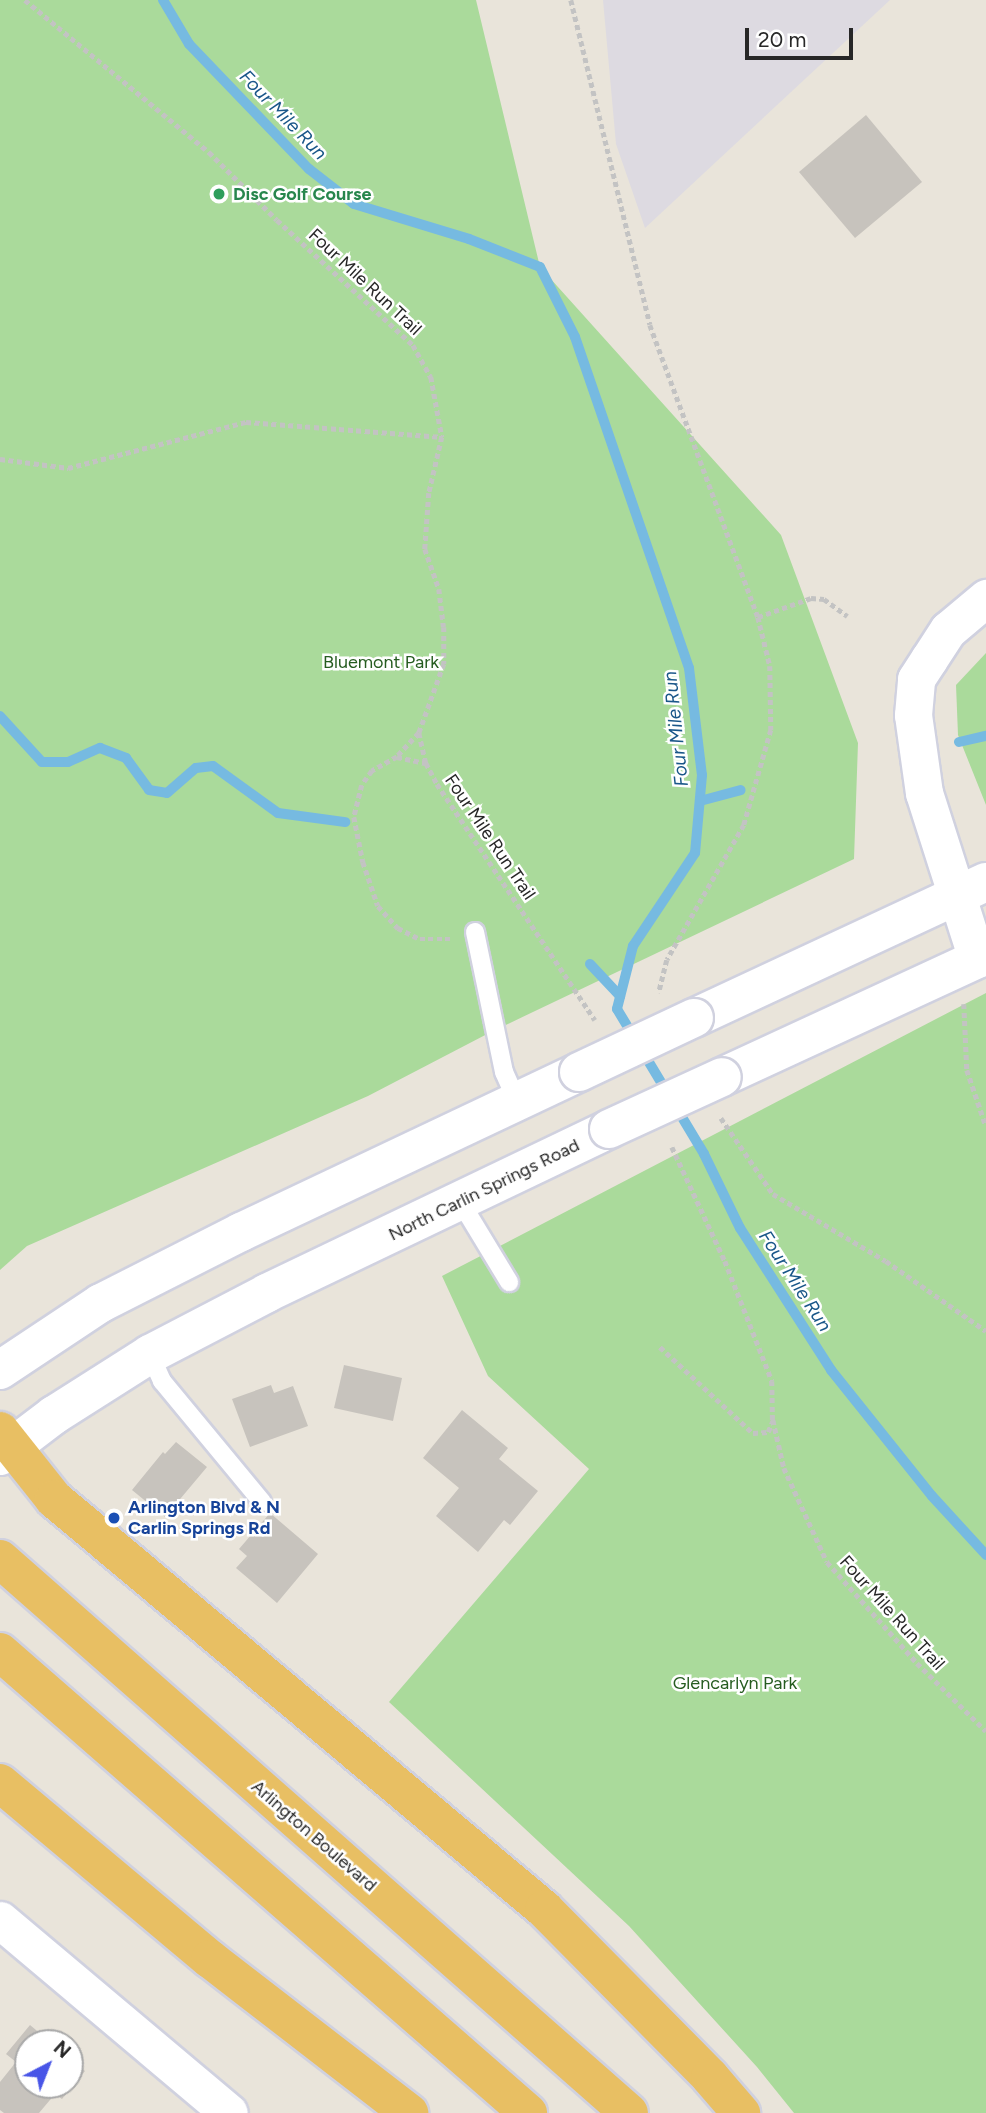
<!DOCTYPE html>
<html>
<head>
<meta charset="utf-8">
<style>
  body { margin:0 }
  #map { position:relative; width:986px; height:2113px; overflow:hidden; background:#e9e4da; font-family:Figtree,sans-serif }
  div>[style] { position:absolute }
  [style*='--x'] { left:calc(var(--x)*1px); top:calc(var(--y)*1px); width:calc(var(--w)*1px); rotate:calc(var(--a)*1deg) }
  .industrial>* { inset:0; background:#dddae1 }
  .green>* { inset:0; background:#aada9b }
  .stream>* { height:10px; margin:-5px; padding:0 5px; transform-origin:5px; border-radius:5px; background:#76bae1 }
  .building>* { inset:0; background:#c7c3bd }
  .path>* { height:4.5px; margin-top:-2.25px; transform-origin:0; background:repeating-linear-gradient(90deg,#c3c3c3 0 5px,transparent 0 8.5px) }
  .roads { filter:drop-shadow(2px 0 #d0d1df) drop-shadow(-2px 0 #d0d1df) drop-shadow(0 2px #d0d1df) drop-shadow(0 -2px #d0d1df) }
  .service>* { height:18px; margin:-9px; padding:0 9px; transform-origin:9px; border-radius:9px; background:#fff }
  .minor>* { height:37px; margin:-18.5px; padding:0 18.5px; transform-origin:18.5px; border-radius:18.5px; background:#fff }
  .secondary>* { height:38px; margin:-19px; padding:0 19px; transform-origin:19px; border-radius:19px; background:#fff }
  .trunk>* { height:38px; margin:-19px; padding:0 19px; transform-origin:19px; border-radius:19px; background:#e8bf63 }
  .bridges { filter:drop-shadow(2px 0 #d0d1df) drop-shadow(-2px 0 #d0d1df) drop-shadow(0 2px #d0d1df) drop-shadow(0 -2px #d0d1df) }
  .secondary-bridge>* { height:38px; margin:-19px; padding:0 19px; transform-origin:19px; border-radius:19px; background:#fff }
  .dots>* { width:19px; height:19px; translate:-50% -50%; box-sizing:border-box; border:4px solid #fff; border-radius:50% }
  span { translate:-50% -50%; white-space:nowrap; text-align:center; line-height:1.15; -webkit-text-stroke:5px #fff; paint-order:stroke }
  .leisure-label { font-size:18px; color:#27864d; font-weight:700 }
  .left { translate:0 -50%; text-align:left }
  .street-label { font-size:18px; color:#272727 }
  .park-label { font-size:18px; color:#265c20 }
  .transit-label { font-size:18px; color:#164399; font-weight:700 }
  .water-label { font-size:19px; color:#1a5789; font-style:italic }
  .north { position:absolute; left:14px; top:2029px; width:70px; height:70px; box-sizing:border-box; background:#fff; border:2px solid #a9a9a9; border-radius:50%; rotate:42deg; font-size:19px; font-weight:700; line-height:28px; text-align:center; color:#272727 }
  .north::after { content:''; display:block; margin:auto; width:24px; height:32px; background:#4855e7; clip-path:polygon(50% 0,100% 100%,50% 72%,0 100%) }
  .scale { position:absolute; left:745px; top:28px; width:108px; height:32px; box-sizing:border-box; border:4px solid #272727; border-top:0; padding-left:9px; font-size:21px; line-height:24px; white-space:nowrap; color:#272727; -webkit-text-stroke:5px #fff; paint-order:stroke }
</style>
</head>
<body>
<div id="map">
  <div class="industrial">
    <div style="clip-path:polygon(603px 0,890px 0,645px 228px,616px 144px)"></div>
  </div>
  <div class="green">
    <div style="clip-path:polygon(0 0,476px 0,540px 267px,781px 535px,858px 743px,854px 859px,491px 1032px,368px 1096px,27px 1246px,0 1270px)"></div>
    <div style="clip-path:polygon(986px 653px,986px 805px,958px 735px,956px 685px)"></div>
    <div style="clip-path:polygon(986px 993px,986px 2113px,794px 2113px,757px 2067px,629px 1926px,389px 1702px,589px 1469px,488px 1376px,442px 1276px)"></div>
  </div>
  <div class="stream">
    <div style="--x:163;--y:0;--w:51;--a:59.4"></div>
    <div style="--x:189;--y:44;--w:173;--a:46.2"></div>
    <div style="--x:309;--y:169;--w:57;--a:37.9"></div>
    <div style="--x:354;--y:204;--w:120;--a:16.9"></div>
    <div style="--x:469;--y:239;--w:76;--a:21.5"></div>
    <div style="--x:540;--y:267;--w:78;--a:63.4"></div>
    <div style="--x:575;--y:337;--w:350;--a:71"></div>
    <div style="--x:689;--y:668;--w:108;--a:83.1"></div>
    <div style="--x:702;--y:775;--w:78;--a:95.1"></div>
    <div style="--x:695;--y:853;--w:112;--a:123.7"></div>
    <div style="--x:633;--y:946;--w:65;--a:104.3"></div>
    <div style="--x:617;--y:1009;--w:169;--a:59"></div>
    <div style="--x:704;--y:1154;--w:82;--a:64.1"></div>
    <div style="--x:740;--y:1228;--w:169;--a:57.3"></div>
    <div style="--x:831;--y:1370;--w:161;--a:51.3"></div>
    <div style="--x:932;--y:1496;--w:80;--a:47.5"></div>
    <div style="--x:0;--y:716;--w:62;--a:47.6"></div>
    <div style="--x:42;--y:762;--w:26;--a:0"></div>
    <div style="--x:68;--y:762;--w:35;--a:-24"></div>
    <div style="--x:100;--y:748;--w:28;--a:21"></div>
    <div style="--x:126;--y:758;--w:39;--a:54"></div>
    <div style="--x:149;--y:790;--w:18;--a:9"></div>
    <div style="--x:167;--y:793;--w:38;--a:-41"></div>
    <div style="--x:196;--y:768;--w:17;--a:-7"></div>
    <div style="--x:213;--y:766;--w:80;--a:35.9"></div>
    <div style="--x:278;--y:813;--w:68;--a:7.7"></div>
    <div style="--x:959;--y:742;--w:28;--a:-13"></div>
    <div style="--x:700;--y:801;--w:42;--a:-15"></div>
    <div style="--x:590;--y:964;--w:44;--a:46.8"></div>
  </div>
  <div class="building">
    <div style="clip-path:polygon(866px 115px,922px 182px,855px 238px,799px 172px)"></div>
    <div style="clip-path:polygon(344px 1365px,402px 1378px,393px 1421px,334px 1408px)"></div>
    <div style="clip-path:polygon(271px 1385px,274px 1393px,293px 1386px,308px 1426px,250px 1447px,232px 1399px)"></div>
    <div style="clip-path:polygon(462px 1410px,508px 1448px,499px 1459px,538px 1491px,510px 1525px,504px 1520px,478px 1552px,436px 1516px,459px 1488px,423px 1458px)"></div>
    <div style="clip-path:polygon(176px 1442px,207px 1467px,165px 1517px,132px 1490px,163px 1452px,165px 1454px)"></div>
    <div style="clip-path:polygon(270px 1513px,318px 1554px,277px 1603px,236px 1568px,247px 1556px,239px 1549px)"></div>
    <div style="clip-path:polygon(30px 2025px,48px 2040px,53px 2034px,61px 2040px,59px 2043px,28px 2043px,28px 2085px,70px 2085px,70px 2058px,85px 2071px,62px 2099px,55px 2094px,39px 2113px,4px 2113px,0 2110px,0 2082px,16px 2062px,6px 2054px)"></div>
  </div>
  <div class="path">
    <div style="--x:25;--y:0;--w:239;--a:39.6"></div>
    <div style="--x:209;--y:152;--w:96;--a:45"></div>
    <div style="--x:277;--y:220;--w:185;--a:42.6"></div>
    <div style="--x:413;--y:345;--w:37;--a:61"></div>
    <div style="--x:431;--y:377;--w:61;--a:79.6"></div>
    <div style="--x:442;--y:437;--w:57;--a:103.1"></div>
    <div style="--x:429;--y:493;--w:56;--a:94.1"></div>
    <div style="--x:425;--y:549;--w:42;--a:70.7"></div>
    <div style="--x:439;--y:589;--w:38;--a:83"></div>
    <div style="--x:444;--y:627;--w:37;--a:90"></div>
    <div style="--x:444;--y:664;--w:73;--a:109.9"></div>
    <div style="--x:419;--y:733;--w:31;--a:77"></div>
    <div style="--x:426;--y:763;--w:24;--a:62"></div>
    <div style="--x:437;--y:784;--w:284;--a:56.2"></div>
    <div style="--x:571;--y:0;--w:334;--a:76.3"></div>
    <div style="--x:650;--y:325;--w:311;--a:69.7"></div>
    <div style="--x:758;--y:617;--w:50;--a:76.2"></div>
    <div style="--x:770;--y:666;--w:64;--a:89.1"></div>
    <div style="--x:771;--y:730;--w:99;--a:105.9"></div>
    <div style="--x:744;--y:825;--w:155;--a:119.7"></div>
    <div style="--x:667;--y:960;--w:34;--a:104"></div>
    <div style="--x:0;--y:459;--w:69;--a:7.5"></div>
    <div style="--x:68;--y:468;--w:184;--a:-14.5"></div>
    <div style="--x:246;--y:422;--w:197;--a:4.4"></div>
    <div style="--x:758;--y:617;--w:56;--a:-19.7"></div>
    <div style="--x:811;--y:598;--w:13;--a:4"></div>
    <div style="--x:824;--y:599;--w:29;--a:36"></div>
    <div style="--x:419;--y:733;--w:33;--a:133"></div>
    <div style="--x:397;--y:757;--w:29;--a:151"></div>
    <div style="--x:372;--y:771;--w:17;--a:126"></div>
    <div style="--x:362;--y:785;--w:33;--a:104"></div>
    <div style="--x:354;--y:817;--w:46;--a:78.7"></div>
    <div style="--x:363;--y:862;--w:46;--a:71.2"></div>
    <div style="--x:378;--y:906;--w:30;--a:48"></div>
    <div style="--x:398;--y:928;--w:25;--a:27"></div>
    <div style="--x:420;--y:939;--w:30;--a:0"></div>
    <div style="--x:397;--y:757;--w:30;--a:12"></div>
    <div style="--x:964;--y:1004;--w:66;--a:87.4"></div>
    <div style="--x:967;--y:1070;--w:59;--a:71.3"></div>
    <div style="--x:721;--y:1118;--w:92;--a:55.6"></div>
    <div style="--x:773;--y:1194;--w:131;--a:30.7"></div>
    <div style="--x:886;--y:1261;--w:122;--a:35"></div>
    <div style="--x:672;--y:1147;--w:126;--a:65.1"></div>
    <div style="--x:725;--y:1261;--w:129;--a:68.6"></div>
    <div style="--x:772;--y:1381;--w:39;--a:89"></div>
    <div style="--x:773;--y:1420;--w:49;--a:77.1"></div>
    <div style="--x:784;--y:1468;--w:103;--a:65.4"></div>
    <div style="--x:827;--y:1562;--w:135;--a:48.3"></div>
    <div style="--x:917;--y:1663;--w:97;--a:44.6"></div>
    <div style="--x:660;--y:1347;--w:127;--a:42.8"></div>
    <div style="--x:753;--y:1433;--w:15;--a:-4"></div>
    <div style="--x:768;--y:1432;--w:13;--a:-67"></div>
  </div>
  <div class="roads">
    <div class="service">
      <div style="--x:475;--y:932;--w:143;--a:78.3"></div>
      <div style="--x:504;--y:1072;--w:32;--a:66"></div>
      <div style="--x:460;--y:1201;--w:95;--a:58.8"></div>
      <div style="--x:150;--y:1354;--w:30;--a:66"></div>
      <div style="--x:162;--y:1381;--w:157;--a:50.4"></div>
    </div>
    <div class="minor">
      <div style="--x:977;--y:959;--w:174;--a:-107.7"></div>
      <div style="--x:924;--y:793;--w:79;--a:-98"></div>
      <div style="--x:913;--y:715;--w:36;--a:-85"></div>
      <div style="--x:916;--y:679;--w:24;--a:-57"></div>
      <div style="--x:929;--y:659;--w:35;--a:-57"></div>
      <div style="--x:948;--y:630;--w:50;--a:-40.1"></div>
      <div style="--x:0;--y:1920;--w:299;--a:40.1"></div>
    </div>
    <div class="secondary">
      <div style="--x:694;--y:1018;--w:322;--a:-25"></div>
      <div style="--x:722;--y:1077;--w:291;--a:-24.8"></div>
      <div style="--x:0;--y:1370;--w:121;--a:-33.6"></div>
      <div style="--x:101;--y:1303;--w:157;--a:-26.9"></div>
      <div style="--x:241;--y:1232;--w:374;--a:-25.3"></div>
      <div style="--x:0;--y:1456;--w:68;--a:-37.2"></div>
      <div style="--x:54;--y:1415;--w:114;--a:-32.4"></div>
      <div style="--x:150;--y:1354;--w:132;--a:-27.5"></div>
      <div style="--x:267;--y:1293;--w:379;--a:-25.6"></div>
    </div>
    <div class="trunk">
      <div style="--x:0;--y:1431;--w:87;--a:51.5"></div>
      <div style="--x:54;--y:1499;--w:639;--a:39.92"></div>
      <div style="--x:544;--y:1909;--w:236;--a:45.3"></div>
      <div style="--x:710;--y:2077;--w:48;--a:49.3"></div>
      <div style="--x:0;--y:1559;--w:838;--a:41.37"></div>
      <div style="--x:0;--y:1652;--w:701;--a:41.12"></div>
      <div style="--x:0;--y:1783;--w:274;--a:40"></div>
      <div style="--x:210;--y:1959;--w:252;--a:37.7"></div>
    </div>
  </div>
  <div class="bridges">
    <div class="secondary-bridge">
      <div style="--x:579;--y:1072;--w:127;--a:-25.2"></div>
      <div style="--x:609;--y:1129;--w:124;--a:-24.7"></div>
    </div>
  </div>
  <div class="dots">
    <div style="left:219px;top:194px;background:#2e9e5b"></div>
    <div style="left:114px;top:1518px;background:#1a4fb4"></div>
  </div>
  <div class="leisure-label">
    <span class="left" style="left:233px;top:194px">Disc Golf Course</span>
  </div>
  <div class="street-label">
    <span style="left:365px;top:282px;rotate:43deg">Four Mile Run Trail</span>
    <span style="left:490px;top:837px;rotate:56deg">Four Mile Run Trail</span>
    <span style="left:484px;top:1190px;rotate:-26deg">North Carlin Springs Road</span>
    <span style="left:892px;top:1613px;rotate:48deg">Four Mile Run Trail</span>
    <span style="left:314px;top:1836px;rotate:41deg">Arlington Boulevard</span>
  </div>
  <div class="park-label">
    <span style="left:381px;top:662px">Bluemont Park</span>
    <span style="left:735px;top:1683px">Glencarlyn Park</span>
  </div>
  <div class="transit-label">
    <span class="left" style="left:128px;top:1518px">Arlington Blvd &amp; N<br>Carlin Springs Rd</span>
  </div>
  <div class="water-label">
    <span style="left:283px;top:115px;rotate:46deg">Four Mile Run</span>
    <span style="left:676px;top:729px;rotate:-96deg">Four Mile Run</span>
    <span style="left:795px;top:1281px;rotate:57deg">Four Mile Run</span>
  </div>
  <div class="north">N</div>
  <div class="scale">20 m</div>
</div>
</body>
</html>
